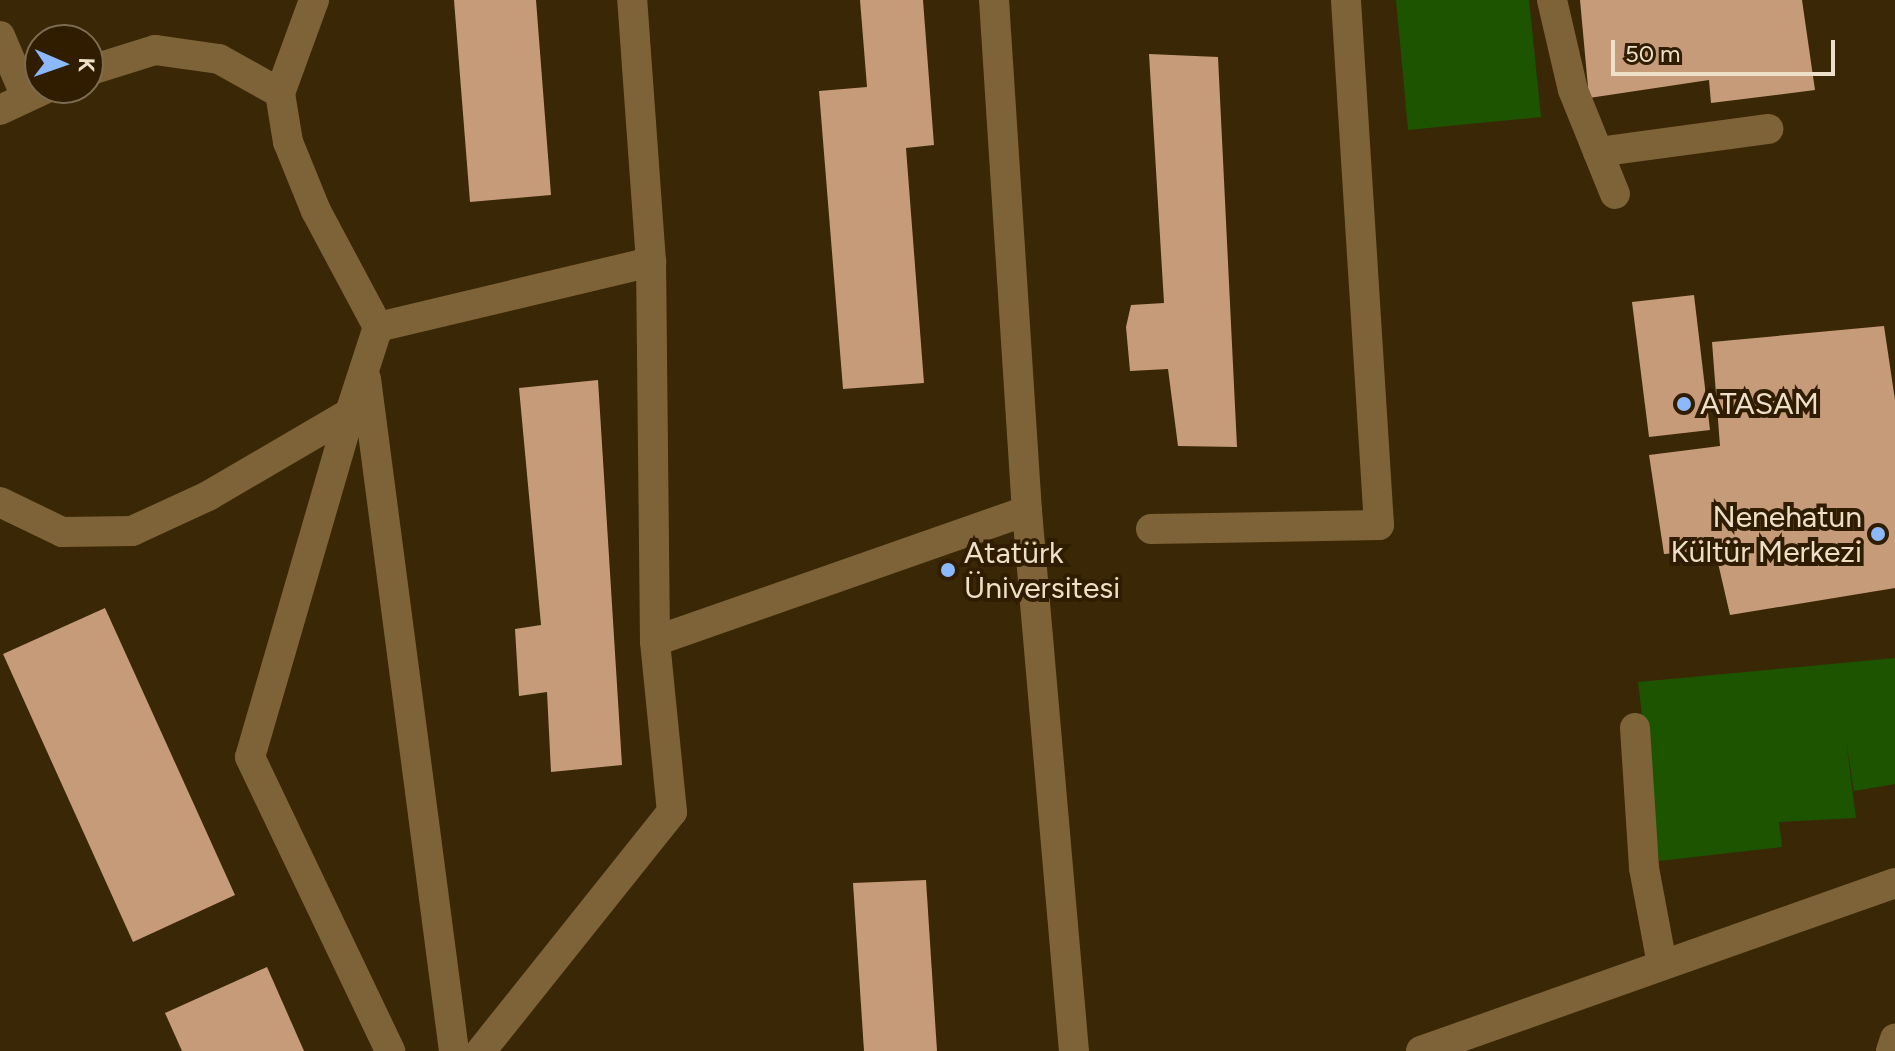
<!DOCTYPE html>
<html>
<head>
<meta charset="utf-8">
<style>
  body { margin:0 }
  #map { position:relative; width:1895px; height:1051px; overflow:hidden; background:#3a2705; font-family:Figtree,sans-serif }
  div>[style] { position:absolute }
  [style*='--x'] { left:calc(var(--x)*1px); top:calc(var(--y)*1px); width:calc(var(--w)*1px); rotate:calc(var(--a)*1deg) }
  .green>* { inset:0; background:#1d5400 }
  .building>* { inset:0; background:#c69b7a }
  .minor>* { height:30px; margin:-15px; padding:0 15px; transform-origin:15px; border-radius:15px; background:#7e6338 }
  .dots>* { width:22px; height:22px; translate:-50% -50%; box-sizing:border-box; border:4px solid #301d00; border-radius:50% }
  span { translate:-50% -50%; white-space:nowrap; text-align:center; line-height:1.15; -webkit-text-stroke:8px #301d00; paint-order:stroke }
  .poi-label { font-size:30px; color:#eedfc8 }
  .left { translate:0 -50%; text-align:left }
  .right { translate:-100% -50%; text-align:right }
  .north { position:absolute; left:24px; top:24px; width:80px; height:80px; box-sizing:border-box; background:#301d00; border:2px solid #7c6b50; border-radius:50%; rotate:92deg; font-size:22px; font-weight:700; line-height:32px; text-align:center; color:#eedfc8 }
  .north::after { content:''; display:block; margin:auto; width:28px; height:36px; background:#8cb9fc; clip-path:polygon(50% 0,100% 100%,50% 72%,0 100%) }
  .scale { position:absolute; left:1611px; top:40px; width:224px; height:36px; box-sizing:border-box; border:4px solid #eedfc8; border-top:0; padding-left:10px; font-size:24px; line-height:28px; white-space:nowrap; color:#eedfc8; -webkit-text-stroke:6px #301d00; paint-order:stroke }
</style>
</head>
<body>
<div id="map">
  <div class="green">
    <div style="clip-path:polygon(1396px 0,1529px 0,1541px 117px,1408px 130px)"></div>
    <div style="clip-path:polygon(1895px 658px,1895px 784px,1854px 791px,1846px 740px,1856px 818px,1779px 822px,1782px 847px,1659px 861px,1638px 682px)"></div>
  </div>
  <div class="building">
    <div style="clip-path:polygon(454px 0,536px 0,551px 195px,470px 202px)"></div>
    <div style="clip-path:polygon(860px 0,923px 0,934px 145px,906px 148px,924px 383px,843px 389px,819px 91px,867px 87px)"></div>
    <div style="clip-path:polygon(1580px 0,1802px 0,1815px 90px,1711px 103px,1709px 80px,1589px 98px)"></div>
    <div style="clip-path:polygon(1149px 54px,1218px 57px,1237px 447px,1178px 446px,1168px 369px,1130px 371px,1126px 327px,1131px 305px,1164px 303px)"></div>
    <div style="clip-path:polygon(1694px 295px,1710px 430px,1649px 437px,1632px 302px)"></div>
    <div style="clip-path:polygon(1884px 326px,1895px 400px,1895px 588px,1730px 615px,1715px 550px,1664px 554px,1649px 455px,1720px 446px,1712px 342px)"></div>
    <div style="clip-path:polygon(598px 380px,622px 765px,551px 772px,547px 692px,519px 696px,515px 629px,541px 625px,519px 388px)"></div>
    <div style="clip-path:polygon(105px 608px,235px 895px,133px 942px,3px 654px)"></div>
    <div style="clip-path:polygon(926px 880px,937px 1051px,864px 1051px,853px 883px)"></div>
    <div style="clip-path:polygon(267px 967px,304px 1051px,182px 1051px,165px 1013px)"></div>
  </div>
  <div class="minor">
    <div style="--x:994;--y:0;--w:512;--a:86.31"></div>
    <div style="--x:1027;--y:511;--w:542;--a:85.03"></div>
    <div style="--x:1552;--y:0;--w:92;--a:76.9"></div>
    <div style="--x:1573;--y:90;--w:112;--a:68"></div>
    <div style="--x:0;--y:36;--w:66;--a:66.9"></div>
    <div style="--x:280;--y:93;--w:99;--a:-69.9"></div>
    <div style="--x:0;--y:110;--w:52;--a:-25.1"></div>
    <div style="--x:1598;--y:152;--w:172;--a:-7.7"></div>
    <div style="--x:378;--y:327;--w:281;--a:-13.4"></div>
    <div style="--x:366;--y:379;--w:678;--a:82.54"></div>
    <div style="--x:350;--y:413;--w:358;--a:106.2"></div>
    <div style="--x:250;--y:757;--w:326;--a:64.5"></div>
    <div style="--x:0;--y:502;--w:69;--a:25.8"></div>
    <div style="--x:62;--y:532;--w:70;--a:-0.8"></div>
    <div style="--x:132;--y:531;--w:84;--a:-24.7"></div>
    <div style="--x:208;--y:496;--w:164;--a:-30.3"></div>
    <div style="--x:350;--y:413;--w:90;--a:-72"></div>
    <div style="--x:378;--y:327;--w:132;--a:-118.1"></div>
    <div style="--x:316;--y:211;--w:74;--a:-112.1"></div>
    <div style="--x:288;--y:142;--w:50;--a:-99.3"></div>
    <div style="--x:280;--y:93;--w:70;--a:-150.9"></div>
    <div style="--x:219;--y:59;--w:65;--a:-172"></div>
    <div style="--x:155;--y:50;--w:70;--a:162.6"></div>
    <div style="--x:1151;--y:529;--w:228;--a:-1"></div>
    <div style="--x:1379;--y:525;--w:526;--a:-93.6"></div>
    <div style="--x:655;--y:641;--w:394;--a:-19.3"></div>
    <div style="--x:1635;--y:728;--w:140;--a:86.3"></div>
    <div style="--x:1644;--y:868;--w:98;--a:79.4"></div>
    <div style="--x:481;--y:1051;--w:306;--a:-51.4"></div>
    <div style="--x:672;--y:812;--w:172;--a:-95.7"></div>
    <div style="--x:655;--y:641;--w:379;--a:-90.6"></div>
    <div style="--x:651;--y:262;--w:263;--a:-94.1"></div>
    <div style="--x:1421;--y:1051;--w:503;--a:-19.52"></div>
    <div style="--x:1891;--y:1051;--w:13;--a:-72"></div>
  </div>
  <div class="dots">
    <div style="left:1684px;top:404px;background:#8cb9fc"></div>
    <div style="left:1878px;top:534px;background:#8cb9fc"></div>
    <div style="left:948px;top:570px;background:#8cb9fc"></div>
  </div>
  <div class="poi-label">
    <span class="left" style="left:1700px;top:404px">ATASAM</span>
    <span class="right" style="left:1862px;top:534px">Nenehatun<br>Kültür Merkezi</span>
    <span class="left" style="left:964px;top:570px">Atatürk<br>Üniversitesi</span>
  </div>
  <div class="north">K</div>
  <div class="scale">50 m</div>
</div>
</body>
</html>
